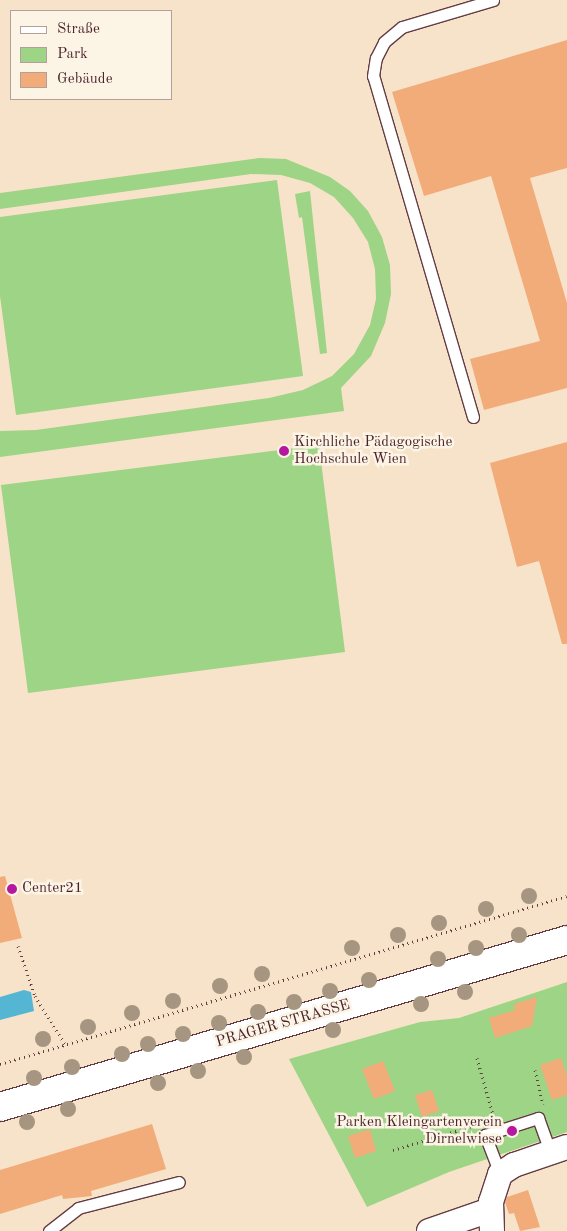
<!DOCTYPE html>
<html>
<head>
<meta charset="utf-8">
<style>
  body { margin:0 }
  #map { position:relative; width:567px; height:1231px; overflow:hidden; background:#f7e3ca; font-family:"Old Standard TT",serif }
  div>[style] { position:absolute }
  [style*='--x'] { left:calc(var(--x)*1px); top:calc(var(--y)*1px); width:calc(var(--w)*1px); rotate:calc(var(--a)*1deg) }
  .green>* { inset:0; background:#9ed485 }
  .water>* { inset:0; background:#55b6d3 }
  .building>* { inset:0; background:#f2ac79 }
  .path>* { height:3px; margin-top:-1.5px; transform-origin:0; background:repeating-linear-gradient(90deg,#643c43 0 1px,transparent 0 5px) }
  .roads { filter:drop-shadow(1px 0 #643c43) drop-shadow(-1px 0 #643c43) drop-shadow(0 1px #643c43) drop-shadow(0 -1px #643c43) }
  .service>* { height:11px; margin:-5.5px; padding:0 5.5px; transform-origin:5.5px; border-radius:5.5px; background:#fff }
  .minor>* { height:24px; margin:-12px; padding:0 12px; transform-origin:12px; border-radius:12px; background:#fff }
  .primary>* { height:28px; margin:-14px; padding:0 14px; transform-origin:14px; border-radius:14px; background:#fff }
  .trees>* { width:16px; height:16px; margin:-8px; border-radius:50%; background:#a69581 }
  .dots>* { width:14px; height:14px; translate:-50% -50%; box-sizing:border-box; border:2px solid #fcf5e5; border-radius:50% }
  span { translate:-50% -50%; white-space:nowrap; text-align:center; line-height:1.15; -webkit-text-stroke:5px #fcf5e5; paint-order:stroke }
  .poi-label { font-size:15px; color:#4a1f2b }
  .left { translate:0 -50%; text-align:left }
  .right { translate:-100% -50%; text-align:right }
  .street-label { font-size:15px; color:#4a1f2b }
  .legend { position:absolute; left:10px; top:10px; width:162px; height:90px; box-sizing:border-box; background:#fcf5e5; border:1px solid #b59f9b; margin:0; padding:6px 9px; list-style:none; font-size:15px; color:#4a1f2b }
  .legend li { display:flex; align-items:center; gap:10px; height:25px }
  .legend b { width:25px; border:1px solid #b59f9b }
</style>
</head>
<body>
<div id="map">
  <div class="green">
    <div style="clip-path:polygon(259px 158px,286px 159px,330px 177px,350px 191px,368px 211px,382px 237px,390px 265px,391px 294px,385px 323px,371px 356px,341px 388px,344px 411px,0 457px,0 431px,36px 430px,269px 398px,303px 390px,332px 376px,354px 354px,370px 325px,376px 299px,375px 269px,368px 242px,353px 218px,334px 197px,310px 183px,281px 175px,251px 174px,0 209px,0 193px)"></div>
    <div style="clip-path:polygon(277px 180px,303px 376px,16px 415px,0 296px,0 217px)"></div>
    <div style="clip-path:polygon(310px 191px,327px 353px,320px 354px,302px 217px,299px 218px,295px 194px)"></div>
    <div style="clip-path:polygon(319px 445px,345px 652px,28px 693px,1px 485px)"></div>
    <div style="clip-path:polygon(567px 982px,567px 1132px,449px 1172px,367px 1207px,289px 1059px,420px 1022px,459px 1018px)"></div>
  </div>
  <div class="water">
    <div style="clip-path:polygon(24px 990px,31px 992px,34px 1011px,0 1020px,0 997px)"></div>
  </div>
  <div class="building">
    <div style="clip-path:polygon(567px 40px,567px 168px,530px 178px,567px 303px,567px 388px,484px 410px,470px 359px,540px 341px,491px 176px,424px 196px,392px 92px)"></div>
    <div style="clip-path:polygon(567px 442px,567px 644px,562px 644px,539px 561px,517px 567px,490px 463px)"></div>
    <div style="clip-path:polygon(5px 876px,22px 938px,0 943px,0 877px)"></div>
    <div style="clip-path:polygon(537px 997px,532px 1026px,495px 1038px,489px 1018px,515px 1010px,514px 1004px)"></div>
    <div style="clip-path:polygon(561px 1058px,567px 1077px,567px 1095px,552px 1100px,540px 1065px)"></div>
    <div style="clip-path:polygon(383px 1061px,395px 1091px,374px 1099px,362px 1069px)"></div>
    <div style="clip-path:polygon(432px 1090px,439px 1111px,422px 1117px,415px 1095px)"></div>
    <div style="clip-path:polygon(152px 1124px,166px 1169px,91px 1191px,92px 1196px,63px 1199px,62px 1195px,0 1214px,0 1170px)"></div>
    <div style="clip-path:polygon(370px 1129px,376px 1151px,355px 1158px,348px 1136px)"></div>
    <div style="clip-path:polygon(528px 1190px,540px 1227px,520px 1231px,514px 1213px,509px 1214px,505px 1202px,507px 1197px)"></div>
  </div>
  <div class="path">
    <div style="--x:18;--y:946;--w:53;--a:71.2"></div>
    <div style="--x:35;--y:996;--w:57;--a:58"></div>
    <div style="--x:477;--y:1058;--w:62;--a:74.2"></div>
    <div style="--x:0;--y:1064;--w:591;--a:-16.5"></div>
    <div style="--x:535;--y:1070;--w:35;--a:77"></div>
    <div style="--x:393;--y:1150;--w:83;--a:-16.9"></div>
  </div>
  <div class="roads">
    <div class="service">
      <div style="--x:473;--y:417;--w:355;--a:-106.3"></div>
      <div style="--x:373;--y:76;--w:18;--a:-81"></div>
      <div style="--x:376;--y:58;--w:18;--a:-63"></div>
      <div style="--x:384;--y:42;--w:23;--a:-40"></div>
      <div style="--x:402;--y:27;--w:95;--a:-16.5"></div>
      <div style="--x:500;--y:1174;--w:42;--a:-111"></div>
      <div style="--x:485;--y:1135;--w:56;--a:-17.8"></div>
      <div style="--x:538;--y:1118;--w:37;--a:70"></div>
      <div style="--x:49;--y:1231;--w:37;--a:-38"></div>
      <div style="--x:78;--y:1208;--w:104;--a:-14.4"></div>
    </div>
    <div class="minor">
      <div style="--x:429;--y:1231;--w:65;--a:-19"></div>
      <div style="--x:492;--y:1231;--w:29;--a:-92"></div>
      <div style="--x:491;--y:1202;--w:29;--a:-72"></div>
      <div style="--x:500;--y:1174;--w:17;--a:-33"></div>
      <div style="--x:514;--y:1165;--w:56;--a:-18.8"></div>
    </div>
    <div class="primary">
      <div style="--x:0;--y:1107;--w:591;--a:-16.41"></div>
    </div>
  </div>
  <div class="trees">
    <div style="left:529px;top:896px"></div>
    <div style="left:486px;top:909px"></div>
    <div style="left:439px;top:923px"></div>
    <div style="left:398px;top:935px"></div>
    <div style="left:519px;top:935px"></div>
    <div style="left:352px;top:948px"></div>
    <div style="left:476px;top:948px"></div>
    <div style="left:438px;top:959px"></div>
    <div style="left:262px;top:974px"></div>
    <div style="left:369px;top:980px"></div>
    <div style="left:220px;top:986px"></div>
    <div style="left:330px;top:991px"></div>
    <div style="left:465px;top:992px"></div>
    <div style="left:173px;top:1001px"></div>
    <div style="left:294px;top:1002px"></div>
    <div style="left:421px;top:1004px"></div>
    <div style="left:258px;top:1012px"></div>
    <div style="left:132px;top:1013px"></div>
    <div style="left:219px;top:1023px"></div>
    <div style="left:88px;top:1027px"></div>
    <div style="left:333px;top:1030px"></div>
    <div style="left:183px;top:1034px"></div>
    <div style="left:43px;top:1039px"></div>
    <div style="left:148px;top:1044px"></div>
    <div style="left:122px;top:1054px"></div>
    <div style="left:244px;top:1057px"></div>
    <div style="left:72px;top:1067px"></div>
    <div style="left:198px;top:1071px"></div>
    <div style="left:34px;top:1078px"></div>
    <div style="left:158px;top:1083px"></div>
    <div style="left:68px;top:1109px"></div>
    <div style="left:27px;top:1122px"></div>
  </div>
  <div class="dots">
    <div style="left:284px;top:451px;background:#b5179e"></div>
    <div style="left:12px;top:889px;background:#b5179e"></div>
    <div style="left:512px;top:1131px;background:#b5179e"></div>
  </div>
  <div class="poi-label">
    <span class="left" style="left:294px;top:451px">Kirchliche Pädagogische<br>Hochschule Wien</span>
    <span class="left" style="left:22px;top:889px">Center21</span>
    <span class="right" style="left:502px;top:1131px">Parken Kleingartenverein<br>Dirnelwiese</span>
  </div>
  <div class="street-label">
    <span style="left:283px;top:1024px;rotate:-16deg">PRAGER STRASSE</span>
  </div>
  <ul class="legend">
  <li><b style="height:6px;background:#fff"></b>Straße</li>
  <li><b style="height:14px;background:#9ed485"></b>Park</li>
  <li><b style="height:14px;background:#f2ac79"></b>Gebäude</li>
  </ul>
</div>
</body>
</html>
